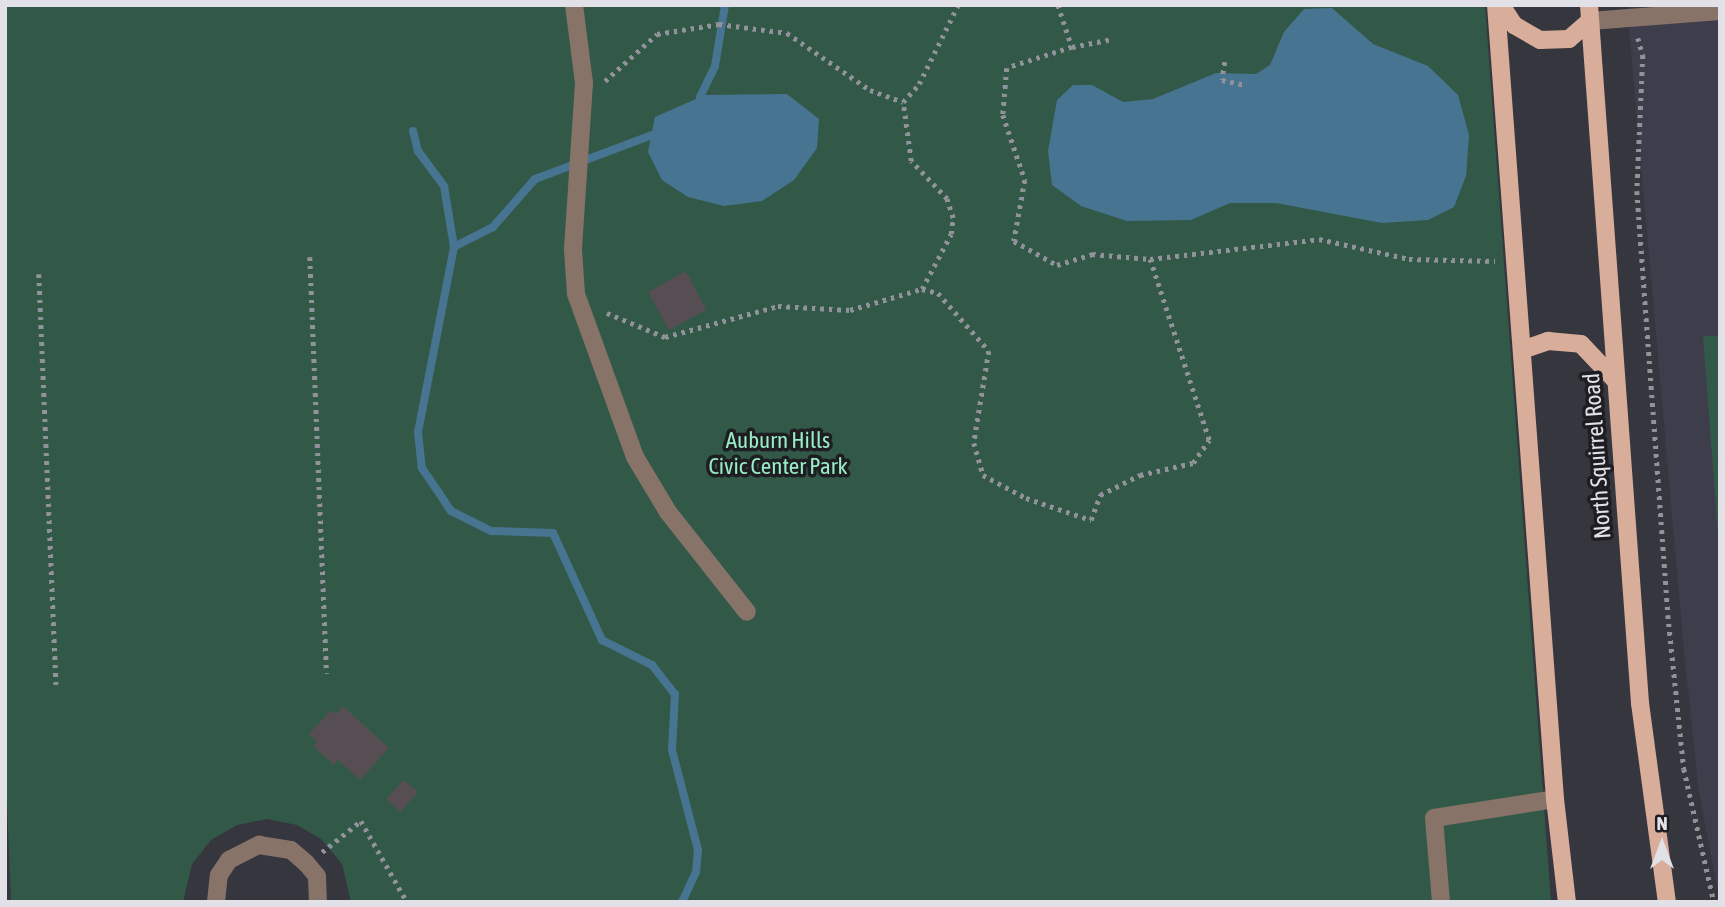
<!DOCTYPE html>
<html>
<head>
<meta charset="utf-8">
<style>
  body { margin:0 }
  #map { position:relative; width:1725px; height:907px; overflow:hidden; background:#36363f; font-family:"Asap Condensed",sans-serif }
  div>[style] { position:absolute }
  [style*='--x'] { left:calc(var(--x)*1px); top:calc(var(--y)*1px); width:calc(var(--w)*1px); rotate:calc(var(--a)*1deg) }
  .built>* { inset:0; background:#3e3d4c }
  .green>* { inset:0; background:#325948 }
  .water>* { inset:0; background:#477491 }
  .stream>* { height:8px; margin:-4px; padding:0 4px; transform-origin:4px; border-radius:4px; background:#477491 }
  .building>* { inset:0; background:#564e53 }
  .path>* { height:4.5px; margin-top:-2.25px; transform-origin:0; background:repeating-linear-gradient(90deg,#92929a 0 3.5px,transparent 0 8.5px) }
  .minor>* { height:18px; margin:-9px; padding:0 9px; transform-origin:9px; border-radius:9px; background:#887369 }
  .major>* { height:18px; margin:-9px; padding:0 9px; transform-origin:9px; border-radius:9px; background:#d8ad9a }
  span { translate:-50% -50%; white-space:nowrap; text-align:center; line-height:1.15; -webkit-text-stroke:7px #1e1e22; paint-order:stroke }
  .park-label { font-size:23px; color:#97ebc5 }
  .street-label { font-size:23px; color:#e1e1e7 }
  .frame { position:absolute; inset:0; border:7px solid #e1e1e7; pointer-events:none }
  .north { position:absolute; left:1627px; top:809px; width:70px; height:70px; -webkit-text-stroke:5px #1e1e22; paint-order:stroke; rotate:0deg; font-size:19px; font-weight:700; line-height:28px; text-align:center; color:#e1e1e7 }
  .north::after { content:''; display:block; margin:auto; width:24px; height:32px; background:#e1e1e7; clip-path:polygon(50% 0,100% 100%,50% 72%,0 100%) }
</style>
</head>
<body>
<div id="map">
  <div class="built">
    <div style="clip-path:polygon(1627px 5px,1720px 5px,1720px 902px,1699px 793px,1684px 651px)"></div>
  </div>
  <div class="green">
    <div style="clip-path:polygon(5px 5px,1485px 5px,1551px 902px,351px 902px,342px 864px,321px 839px,297px 825px,267px 819px,237px 825px,211px 840px,192px 864px,183px 902px,11px 902px,5px 750px)"></div>
    <div style="clip-path:polygon(1703px 336px,1720px 336px,1720px 561px)"></div>
  </div>
  <div class="water">
    <div style="clip-path:polygon(1332px 8px,1373px 44px,1428px 66px,1458px 95px,1469px 135px,1466px 176px,1454px 207px,1428px 220px,1382px 223px,1276px 203px,1230px 203px,1191px 220px,1127px 221px,1081px 206px,1052px 185px,1048px 151px,1057px 100px,1073px 85px,1092px 85px,1123px 102px,1153px 99px,1216px 73px,1256px 74px,1270px 65px,1284px 32px,1304px 9px)"></div>
    <div style="clip-path:polygon(787px 94px,819px 119px,817px 148px,794px 180px,762px 201px,724px 206px,688px 197px,662px 180px,648px 152px,655px 117px,705px 95px)"></div>
  </div>
  <div class="stream">
    <div style="--x:700;--y:97;--w:34;--a:-64"></div>
    <div style="--x:715;--y:66;--w:62;--a:-80.7"></div>
    <div style="--x:413;--y:131;--w:21;--a:76"></div>
    <div style="--x:418;--y:151;--w:44;--a:53.4"></div>
    <div style="--x:444;--y:186;--w:62;--a:80.7"></div>
    <div style="--x:660;--y:132;--w:134;--a:159.4"></div>
    <div style="--x:535;--y:179;--w:64;--a:131.2"></div>
    <div style="--x:493;--y:227;--w:44;--a:152.9"></div>
    <div style="--x:454;--y:247;--w:188;--a:101"></div>
    <div style="--x:418;--y:432;--w:36;--a:84"></div>
    <div style="--x:422;--y:468;--w:52;--a:56"></div>
    <div style="--x:451;--y:511;--w:45;--a:26.6"></div>
    <div style="--x:491;--y:531;--w:62;--a:1.8"></div>
    <div style="--x:553;--y:533;--w:118;--a:65.4"></div>
    <div style="--x:602;--y:640;--w:56;--a:26.6"></div>
    <div style="--x:652;--y:665;--w:37;--a:52"></div>
    <div style="--x:675;--y:694;--w:56;--a:93.1"></div>
    <div style="--x:672;--y:750;--w:103;--a:75.4"></div>
    <div style="--x:698;--y:850;--w:22;--a:95"></div>
    <div style="--x:696;--y:872;--w:33;--a:115"></div>
  </div>
  <div class="building">
    <div style="clip-path:polygon(686px 271px,706px 310px,669px 330px,648px 292px)"></div>
    <div style="clip-path:polygon(343px 706px,389px 748px,360px 780px,338px 760px,334px 765px,313px 746px,317px 742px,309px 734px,331px 710px,336px 714px)"></div>
    <div style="clip-path:polygon(404px 780px,418px 792px,400px 812px,386px 799px)"></div>
  </div>
  <div class="path">
    <div style="--x:1058;--y:5;--w:44;--a:71.6"></div>
    <div style="--x:1072;--y:47;--w:68;--a:162.1"></div>
    <div style="--x:1007;--y:68;--w:47;--a:94.9"></div>
    <div style="--x:1003;--y:115;--w:69;--a:71.3"></div>
    <div style="--x:1025;--y:180;--w:62;--a:100.2"></div>
    <div style="--x:1014;--y:241;--w:49;--a:29.2"></div>
    <div style="--x:1057;--y:265;--w:37;--a:-17"></div>
    <div style="--x:1092;--y:254;--w:58;--a:4.9"></div>
    <div style="--x:1150;--y:259;--w:170;--a:-6.7"></div>
    <div style="--x:1319;--y:239;--w:92;--a:12.5"></div>
    <div style="--x:1409;--y:259;--w:86;--a:1.3"></div>
    <div style="--x:1638;--y:38;--w:18;--a:74"></div>
    <div style="--x:1643;--y:55;--w:136;--a:92.5"></div>
    <div style="--x:1637;--y:191;--w:425;--a:85.8"></div>
    <div style="--x:1668;--y:615;--w:155;--a:84.1"></div>
    <div style="--x:1684;--y:769;--w:136;--a:77.3"></div>
    <div style="--x:1072;--y:47;--w:41;--a:-11.3"></div>
    <div style="--x:1225;--y:62;--w:18;--a:99"></div>
    <div style="--x:1222;--y:80;--w:25;--a:12"></div>
    <div style="--x:605;--y:81;--w:70;--a:-42.1"></div>
    <div style="--x:657;--y:34;--w:63;--a:-9.2"></div>
    <div style="--x:719;--y:24;--w:69;--a:7.5"></div>
    <div style="--x:787;--y:33;--w:101;--a:34.5"></div>
    <div style="--x:870;--y:90;--w:35;--a:20"></div>
    <div style="--x:310;--y:257;--w:417;--a:87.7"></div>
    <div style="--x:39;--y:274;--w:411;--a:87.6"></div>
    <div style="--x:922;--y:289;--w:16;--a:14"></div>
    <div style="--x:938;--y:293;--w:77;--a:48.7"></div>
    <div style="--x:989;--y:351;--w:93;--a:99.3"></div>
    <div style="--x:974;--y:443;--w:33;--a:74"></div>
    <div style="--x:983;--y:475;--w:49;--a:28.1"></div>
    <div style="--x:1026;--y:498;--w:69;--a:18.7"></div>
    <div style="--x:1091;--y:520;--w:27;--a:-70"></div>
    <div style="--x:1100;--y:495;--w:45;--a:-26.6"></div>
    <div style="--x:1140;--y:475;--w:54;--a:-12.8"></div>
    <div style="--x:1193;--y:463;--w:28;--a:-55"></div>
    <div style="--x:1209;--y:440;--w:190;--a:-108.1"></div>
    <div style="--x:607;--y:313;--w:63;--a:22.5"></div>
    <div style="--x:665;--y:337;--w:117;--a:-15.3"></div>
    <div style="--x:778;--y:306;--w:72;--a:3.2"></div>
    <div style="--x:850;--y:310;--w:75;--a:-16.3"></div>
    <div style="--x:922;--y:289;--w:62;--a:-62.2"></div>
    <div style="--x:951;--y:234;--w:16;--a:-83"></div>
    <div style="--x:953;--y:218;--w:20;--a:-108"></div>
    <div style="--x:947;--y:199;--w:52;--a:-133.5"></div>
    <div style="--x:911;--y:161;--w:60;--a:-97.7"></div>
    <div style="--x:903;--y:102;--w:24;--a:-48"></div>
    <div style="--x:919;--y:84;--w:88;--a:-63.7"></div>
    <div style="--x:322;--y:852;--w:50;--a:-38.5"></div>
    <div style="--x:361;--y:821;--w:93;--a:60.4"></div>
  </div>
  <div class="minor">
    <div style="--x:574;--y:5;--w:79;--a:82.7"></div>
    <div style="--x:584;--y:83;--w:167;--a:93.8"></div>
    <div style="--x:573;--y:250;--w:44;--a:86.1"></div>
    <div style="--x:576;--y:294;--w:173;--a:70.1"></div>
    <div style="--x:635;--y:457;--w:64;--a:59"></div>
    <div style="--x:668;--y:512;--w:127;--a:51.7"></div>
    <div style="--x:1590;--y:21;--w:130;--a:-4.4"></div>
    <div style="--x:216;--y:902;--w:27;--a:-84"></div>
    <div style="--x:219;--y:875;--w:18;--a:-56"></div>
    <div style="--x:229;--y:860;--w:34;--a:-27"></div>
    <div style="--x:259;--y:845;--w:32;--a:9"></div>
    <div style="--x:291;--y:850;--w:20;--a:41"></div>
    <div style="--x:306;--y:863;--w:17;--a:50"></div>
    <div style="--x:317;--y:876;--w:26;--a:88"></div>
    <div style="--x:1441;--y:902;--w:84;--a:-94.8"></div>
    <div style="--x:1434;--y:818;--w:122;--a:-8.9"></div>
  </div>
  <div class="major">
    <div style="--x:1496;--y:5;--w:796;--a:85.75"></div>
    <div style="--x:1555;--y:799;--w:104;--a:83.4"></div>
    <div style="--x:1501;--y:5;--w:24;--a:57"></div>
    <div style="--x:1514;--y:25;--w:30;--a:30"></div>
    <div style="--x:1540;--y:40;--w:29;--a:-2"></div>
    <div style="--x:1569;--y:39;--w:28;--a:-41"></div>
    <div style="--x:1589;--y:5;--w:700;--a:85.82"></div>
    <div style="--x:1640;--y:703;--w:201;--a:82.3"></div>
    <div style="--x:1522;--y:350;--w:28;--a:-19"></div>
    <div style="--x:1548;--y:341;--w:33;--a:5"></div>
    <div style="--x:1581;--y:344;--w:50;--a:46.6"></div>
  </div>
  <div class="park-label">
    <span style="left:778px;top:453px">Auburn Hills<br>Civic Center Park</span>
  </div>
  <div class="street-label">
    <span style="left:1597px;top:456px;rotate:-94deg">North Squirrel Road</span>
  </div>
  <div class="frame"></div>
  <div class="north">N</div>
</div>
</body>
</html>
